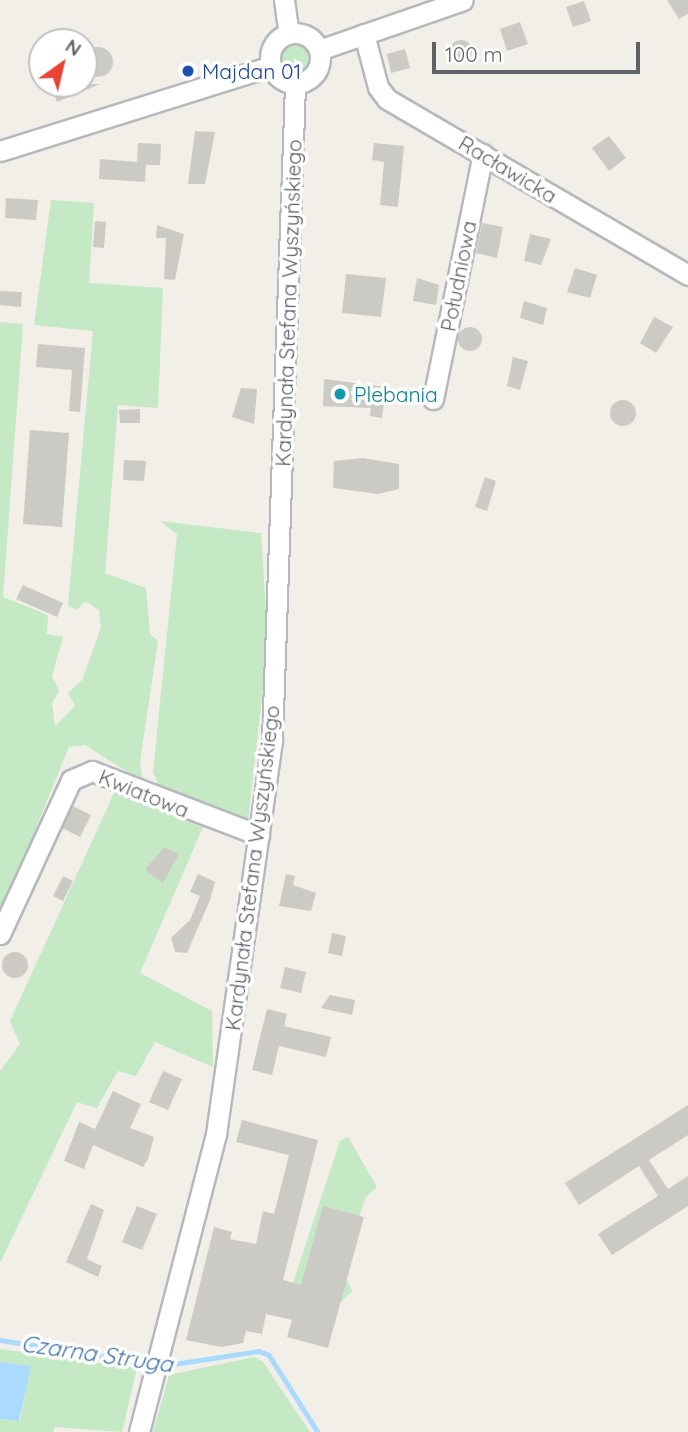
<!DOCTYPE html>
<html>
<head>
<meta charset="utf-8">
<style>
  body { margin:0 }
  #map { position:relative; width:688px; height:1432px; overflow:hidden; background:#f1efe8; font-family:Quicksand,sans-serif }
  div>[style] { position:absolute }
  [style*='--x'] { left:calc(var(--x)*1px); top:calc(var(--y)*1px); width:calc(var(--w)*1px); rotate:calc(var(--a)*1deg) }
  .green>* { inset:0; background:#c5e8c5 }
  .round { border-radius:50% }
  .water>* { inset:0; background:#aadaff }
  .stream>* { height:4.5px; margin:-2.25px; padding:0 2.25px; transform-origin:2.25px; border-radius:2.25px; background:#aadaff }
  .building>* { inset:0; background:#cccac5 }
  .roads { filter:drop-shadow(2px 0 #b5b8bc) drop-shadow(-2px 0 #b5b8bc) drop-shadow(0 2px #b5b8bc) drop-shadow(0 -2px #b5b8bc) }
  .minor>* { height:19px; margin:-9.5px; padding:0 9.5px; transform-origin:9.5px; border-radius:9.5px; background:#fff }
  .minor>.ring { margin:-9.5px; padding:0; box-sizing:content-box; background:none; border:19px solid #fff; border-radius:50% }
  .dots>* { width:19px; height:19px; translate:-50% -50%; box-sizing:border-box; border:4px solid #fff; border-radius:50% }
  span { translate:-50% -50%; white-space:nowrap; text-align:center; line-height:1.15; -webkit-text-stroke:7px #fff; paint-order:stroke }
  .transit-label { font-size:21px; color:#164399 }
  .left { translate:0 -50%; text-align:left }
  .street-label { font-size:21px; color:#5f6368 }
  .culture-label { font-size:21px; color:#0d838f }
  .water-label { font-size:23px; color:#4174aa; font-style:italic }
  .north { position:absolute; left:28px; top:28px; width:70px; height:70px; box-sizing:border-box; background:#fff; border:2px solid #bfc1c3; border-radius:50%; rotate:34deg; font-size:19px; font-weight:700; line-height:28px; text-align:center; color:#5f6368 }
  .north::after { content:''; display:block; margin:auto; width:24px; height:32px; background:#ea4335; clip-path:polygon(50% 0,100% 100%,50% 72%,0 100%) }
  .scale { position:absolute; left:432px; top:42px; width:208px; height:32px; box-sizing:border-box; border:4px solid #5f6368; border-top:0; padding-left:9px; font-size:21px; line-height:24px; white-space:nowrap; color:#5f6368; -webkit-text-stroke:5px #fff; paint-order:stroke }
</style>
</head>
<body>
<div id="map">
  <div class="green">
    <div class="round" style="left:279px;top:42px;width:30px;height:30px"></div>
    <div style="clip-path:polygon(51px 200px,94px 203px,89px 283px,163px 288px,158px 408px,118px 405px,105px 573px,146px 588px,150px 634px,158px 641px,140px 762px,143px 782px,85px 745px,69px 747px,0 916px,0 322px,23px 324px,3px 597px,48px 615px,47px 634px,63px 637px,52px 676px,59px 691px,52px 703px,55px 726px,75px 706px,68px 693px,82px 680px,101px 628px,99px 610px,85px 601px,77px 610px,68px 605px,93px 331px,34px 325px)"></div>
    <div style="clip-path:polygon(160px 521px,261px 533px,268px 643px,247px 830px,160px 788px,153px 772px,177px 534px)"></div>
    <div style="clip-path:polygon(114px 793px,203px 827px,140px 973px,212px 1011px,213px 1067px,155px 1042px,136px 1076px,118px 1071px,97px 1108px,77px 1102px,0 1263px,0 1071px,20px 1044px,10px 1021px)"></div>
    <div style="clip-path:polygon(348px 1137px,377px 1187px,366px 1197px,341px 1267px,352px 1291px,337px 1306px,291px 1289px,340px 1141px)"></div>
    <div style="clip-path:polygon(0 1349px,137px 1368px,122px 1432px,55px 1427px,53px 1432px,0 1432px,0 1419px,20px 1421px,30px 1366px,0 1362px)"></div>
    <div style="clip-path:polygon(254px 1357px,263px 1362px,310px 1432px,153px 1432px,169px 1375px)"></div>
  </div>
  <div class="water">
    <div style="clip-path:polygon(0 1362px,31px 1366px,19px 1421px,0 1419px)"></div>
  </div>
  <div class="stream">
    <div style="--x:0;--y:1340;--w:154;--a:9"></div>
    <div style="--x:161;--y:1366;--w:99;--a:-8.7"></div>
    <div style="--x:259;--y:1351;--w:11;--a:22"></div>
    <div style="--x:269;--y:1355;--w:91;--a:57.5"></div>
  </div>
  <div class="building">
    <div style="clip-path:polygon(667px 0,688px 0,688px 14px,679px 19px)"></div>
    <div style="clip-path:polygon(584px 1px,591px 21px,573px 27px,566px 7px)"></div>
    <div style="clip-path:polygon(520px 22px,528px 44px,507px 51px,500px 29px)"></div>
    <div class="round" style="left:450px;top:40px;width:22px;height:22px"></div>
    <div class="round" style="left:83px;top:47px;width:30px;height:30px"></div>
    <div style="clip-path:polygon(405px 49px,410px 68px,391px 73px,387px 54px)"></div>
    <div style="clip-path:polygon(50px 84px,100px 84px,57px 102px)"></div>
    <div style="clip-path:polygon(195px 131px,215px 132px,205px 184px,188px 184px)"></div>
    <div style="clip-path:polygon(609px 136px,626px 158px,609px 171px,592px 148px)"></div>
    <div style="clip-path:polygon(138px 143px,161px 144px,160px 165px,146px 165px,145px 182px,99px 179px,100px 159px,137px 162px)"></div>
    <div style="clip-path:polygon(374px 143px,404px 146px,398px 207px,380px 205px,384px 162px,372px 160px)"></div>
    <div style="clip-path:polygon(6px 198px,38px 200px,36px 220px,5px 218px)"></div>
    <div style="clip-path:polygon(95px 221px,106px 222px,104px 248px,93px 247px)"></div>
    <div style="clip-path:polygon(482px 223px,503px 227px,497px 258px,476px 253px)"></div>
    <div style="clip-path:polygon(157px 225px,184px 234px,175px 280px,164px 279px,166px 238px,156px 238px)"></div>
    <div style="clip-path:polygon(530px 234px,551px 239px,541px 265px,524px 261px)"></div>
    <div style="clip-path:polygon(575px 268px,597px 275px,590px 298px,567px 292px)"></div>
    <div style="clip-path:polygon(346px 274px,386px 278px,381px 317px,342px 313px)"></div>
    <div style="clip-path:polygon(417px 278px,439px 285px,436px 305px,413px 301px)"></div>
    <div style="clip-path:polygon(0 291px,22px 292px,21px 307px,0 305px)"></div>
    <div style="clip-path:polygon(524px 301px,547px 308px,543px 325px,520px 318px)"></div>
    <div style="clip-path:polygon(654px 317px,673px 327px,656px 353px,640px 343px)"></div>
    <div class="round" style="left:458px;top:327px;width:24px;height:24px"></div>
    <div style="clip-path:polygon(38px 344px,85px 348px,80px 412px,69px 411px,72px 370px,36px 367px)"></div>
    <div style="clip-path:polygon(513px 357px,528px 361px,520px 390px,507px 386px)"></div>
    <div style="clip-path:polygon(324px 379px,386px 387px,382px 418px,370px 416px,371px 408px,323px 406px)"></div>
    <div style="clip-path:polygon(241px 388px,257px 389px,254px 424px,232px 417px)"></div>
    <div class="round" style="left:610px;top:400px;width:26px;height:26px"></div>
    <div style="clip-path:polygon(140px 409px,140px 423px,120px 423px,119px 410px)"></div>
    <div style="clip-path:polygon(30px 430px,69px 433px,62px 527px,23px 524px)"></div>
    <div style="clip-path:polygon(363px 458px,399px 464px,399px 489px,378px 494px,333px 488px,334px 461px)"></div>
    <div style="clip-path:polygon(124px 460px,146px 461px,144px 481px,123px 480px)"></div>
    <div style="clip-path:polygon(485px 477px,496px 481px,487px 511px,475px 507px)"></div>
    <div style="clip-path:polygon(23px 585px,63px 603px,57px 617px,16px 599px)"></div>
    <div style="clip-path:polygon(73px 806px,91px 815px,80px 837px,62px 828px)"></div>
    <div style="clip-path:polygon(164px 847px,179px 854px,163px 883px,145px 870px)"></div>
    <div style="clip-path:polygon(198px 874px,215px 882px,210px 900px,187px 953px,175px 952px,171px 938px,190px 920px,200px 896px,190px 892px)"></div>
    <div style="clip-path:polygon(286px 874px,295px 876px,293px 885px,316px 893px,311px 911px,279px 906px)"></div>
    <div style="clip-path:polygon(63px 876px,73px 881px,63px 901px,53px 896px)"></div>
    <div style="clip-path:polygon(332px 933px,346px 936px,342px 956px,328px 953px)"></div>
    <div class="round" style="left:2px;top:952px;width:26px;height:26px"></div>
    <div style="clip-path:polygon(285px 967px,306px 972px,301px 993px,280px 988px)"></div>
    <div style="clip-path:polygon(330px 995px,355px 1000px,352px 1015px,321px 1008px)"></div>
    <div style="clip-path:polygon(267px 1009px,287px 1014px,284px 1026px,331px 1037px,326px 1057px,279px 1046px,272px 1075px,252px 1070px)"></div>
    <div style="clip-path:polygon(163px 1071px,182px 1079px,168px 1110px,149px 1102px)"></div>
    <div style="clip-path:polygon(113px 1091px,141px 1104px,130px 1128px,154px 1137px,148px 1159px,143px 1167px,93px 1145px,84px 1169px,64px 1161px,79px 1122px,95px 1129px)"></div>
    <div style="clip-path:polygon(688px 1105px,688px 1135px,649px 1160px,668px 1189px,688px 1176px,688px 1206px,612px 1255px,598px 1234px,658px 1196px,647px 1179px,639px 1166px,579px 1205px,565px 1183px)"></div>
    <div style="clip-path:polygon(242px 1120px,318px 1140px,283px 1280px,301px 1285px,323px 1206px,364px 1217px,328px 1348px,287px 1337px,292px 1320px,266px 1314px,262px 1334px,246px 1331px,243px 1343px,221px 1347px,186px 1340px,214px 1227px,232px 1232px,230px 1239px,256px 1244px,263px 1211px,274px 1214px,289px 1155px,236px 1142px)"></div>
    <div style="clip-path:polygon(91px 1204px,104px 1210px,87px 1259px,102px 1266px,98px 1277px,66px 1262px)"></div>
    <div style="clip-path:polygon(137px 1206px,157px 1214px,142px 1250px,122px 1242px)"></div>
  </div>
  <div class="roads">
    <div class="minor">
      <div style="--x:284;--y:0;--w:34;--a:82"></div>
      <div class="ring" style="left:270px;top:33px;width:31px;height:31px"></div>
      <div style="--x:364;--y:34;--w:55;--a:75.2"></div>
      <div style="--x:378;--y:87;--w:15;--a:53"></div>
      <div style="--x:387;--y:99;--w:349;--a:30.3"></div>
      <div style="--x:319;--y:50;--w:152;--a:-19.1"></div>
      <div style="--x:0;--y:151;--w:284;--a:-17.4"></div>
      <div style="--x:433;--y:399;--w:250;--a:-78.5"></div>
      <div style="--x:0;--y:934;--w:170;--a:-65.2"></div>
      <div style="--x:71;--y:780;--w:23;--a:-23"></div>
      <div style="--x:92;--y:771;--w:179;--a:21"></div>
      <div style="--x:139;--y:1432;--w:308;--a:-75.5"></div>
      <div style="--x:216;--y:1134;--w:398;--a:-81.9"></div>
      <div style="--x:272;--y:740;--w:656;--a:-87.99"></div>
    </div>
  </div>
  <div class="dots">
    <div style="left:188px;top:71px;background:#1a4fb4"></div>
    <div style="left:340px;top:394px;background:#0f9aa8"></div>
  </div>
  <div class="transit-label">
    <span class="left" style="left:202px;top:71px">Majdan 01</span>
  </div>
  <div class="street-label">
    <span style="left:508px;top:169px;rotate:31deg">Racławicka</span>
    <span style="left:458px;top:276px;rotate:-79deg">Południowa</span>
    <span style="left:288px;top:303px;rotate:-88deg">Kardynała Stefana Wyszyńskiego</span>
    <span style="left:144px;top:793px;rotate:22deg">Kwiatowa</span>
    <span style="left:252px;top:868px;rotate:-83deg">Kardynała Stefana Wyszyńskiego</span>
  </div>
  <div class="culture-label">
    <span class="left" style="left:354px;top:394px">Plebania</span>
  </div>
  <div class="water-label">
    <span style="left:97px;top:1354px;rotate:8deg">Czarna Struga</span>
  </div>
  <div class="north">N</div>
  <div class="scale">100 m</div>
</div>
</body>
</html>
